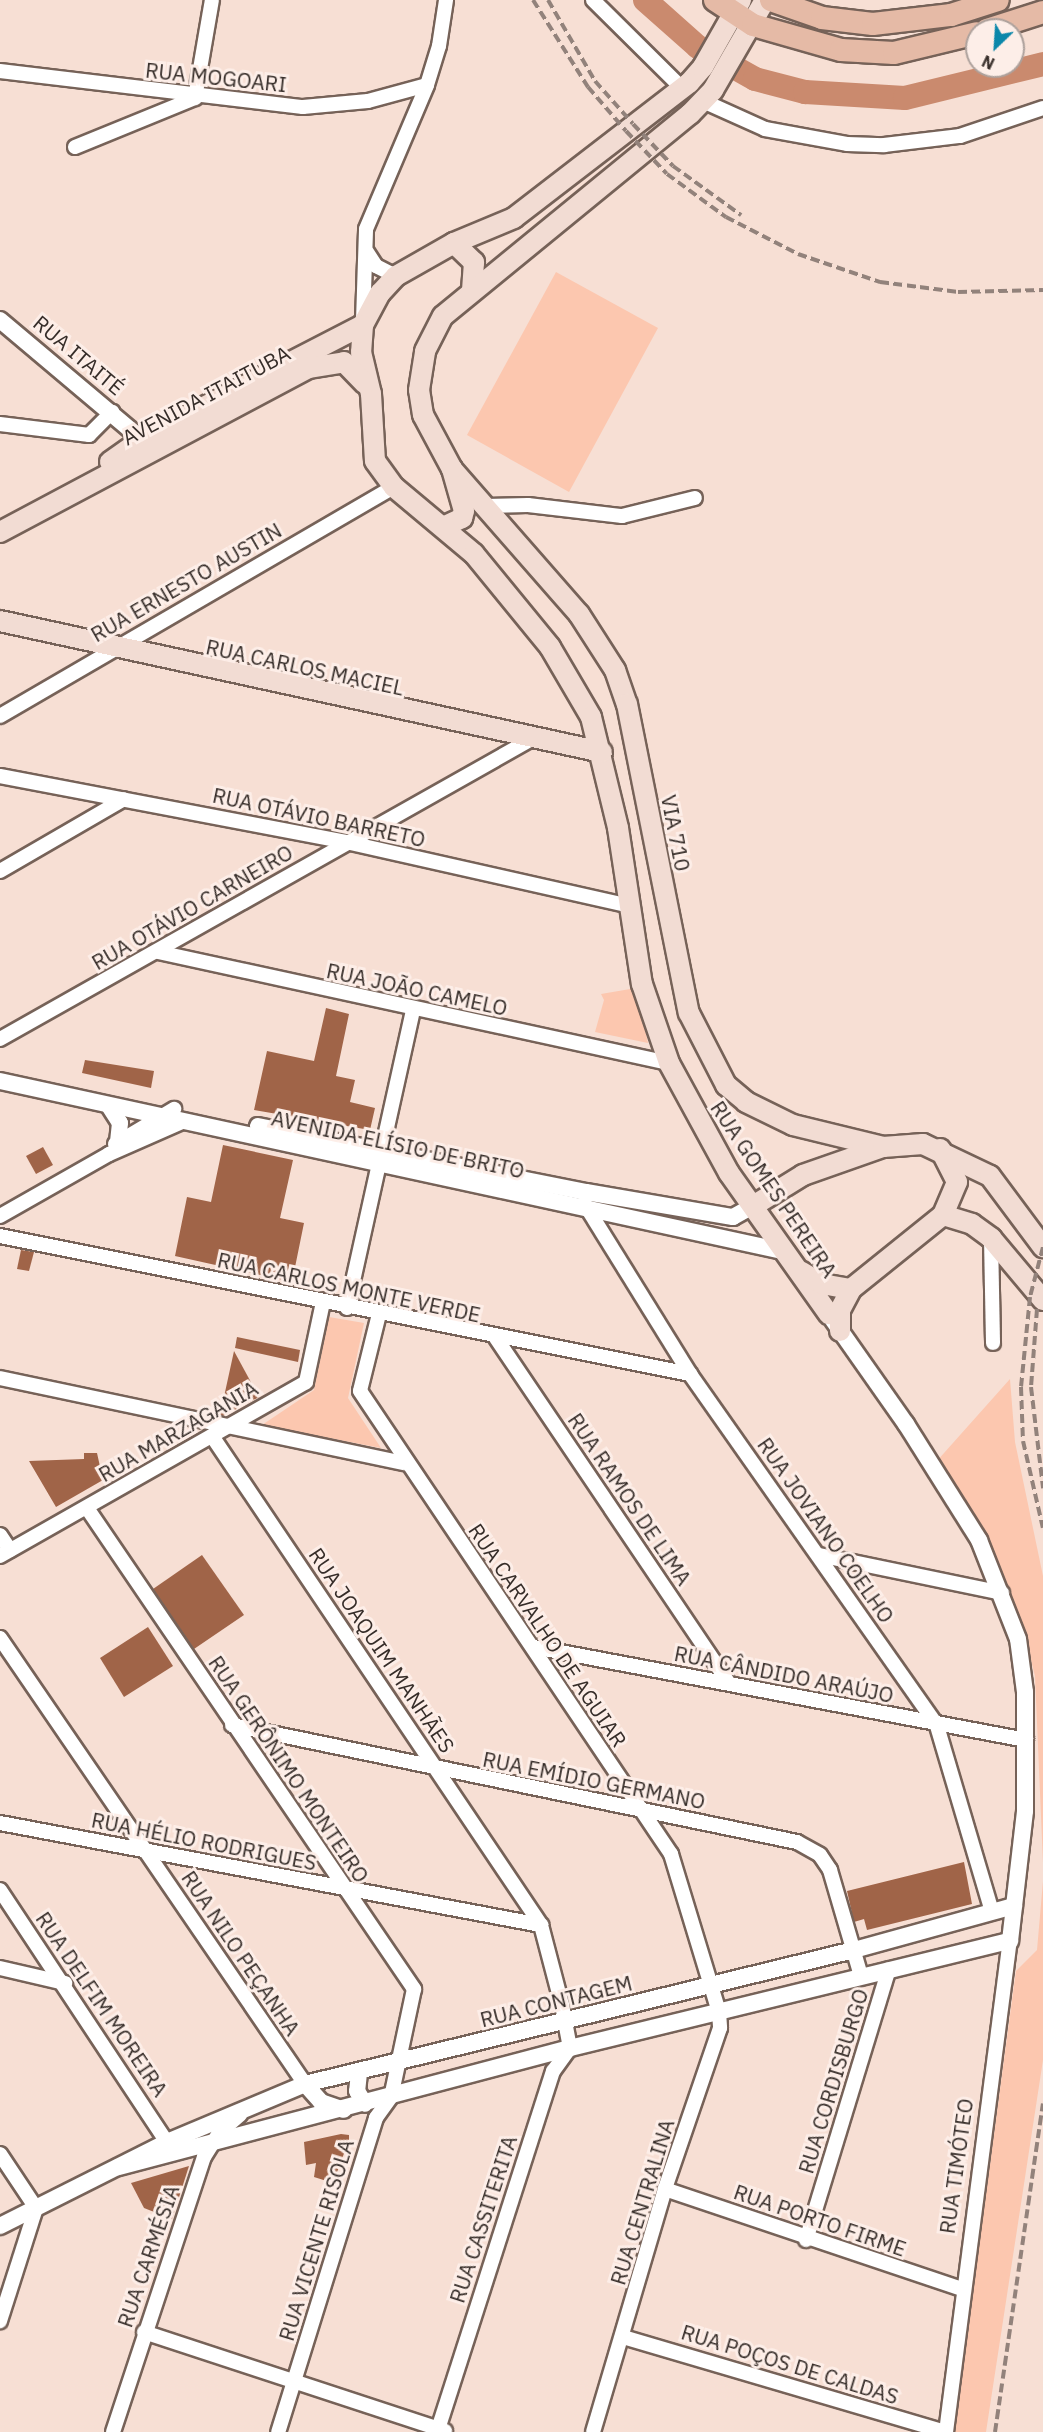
<!DOCTYPE html>
<html>
<head>
<meta charset="utf-8">
<style>
  body { margin:0 }
  #map { position:relative; width:1043px; height:2432px; overflow:hidden; background:#f7dfd4; font-family:"IBM Plex Sans",sans-serif }
  div>[style] { position:absolute }
  [style*='--x'] { left:calc(var(--x)*1px); top:calc(var(--y)*1px); width:calc(var(--w)*1px); rotate:calc(var(--a)*1deg) }
  .green>* { inset:0; background:#fcc7af }
  .river>* { height:24px; margin:-12px; padding:0 12px; transform-origin:12px; border-radius:12px; background:#ca8a6e }
  .building>* { inset:0; background:#a06448 }
  .roads { filter:drop-shadow(2px 0 #766258) drop-shadow(-2px 0 #766258) drop-shadow(0 2px #766258) drop-shadow(0 -2px #766258) }
  .minor>* { height:14px; margin:-7px; padding:0 7px; transform-origin:7px; border-radius:7px; background:#fff }
  .tertiary>* { height:16px; margin:-8px; padding:0 8px; transform-origin:8px; border-radius:8px; background:#fff }
  .secondary>* { height:20px; margin:-10px; padding:0 10px; transform-origin:10px; border-radius:10px; background:#f2dcd3 }
  .primary>* { height:22px; margin:-11px; padding:0 11px; transform-origin:11px; border-radius:11px; background:#e5baa6 }
  .rail>* { height:4px; margin-top:-2px; transform-origin:0; background:repeating-linear-gradient(90deg,#92827b 0 9px,transparent 0 13.5px) }
  span { translate:-50% -50%; white-space:nowrap; text-align:center; line-height:1.15; -webkit-text-stroke:6px #fdeee8; paint-order:stroke }
  .street-label { font-size:21px; color:#362d29 }
  .north { position:absolute; left:965px; top:18px; width:60px; height:60px; box-sizing:border-box; background:#fdeee8; border:2px solid #ada19c; border-radius:50%; rotate:205deg; font-size:16px; font-weight:700; line-height:24px; text-align:center; color:#362d29 }
  .north::after { content:''; display:block; margin:auto; width:21px; height:27px; background:#0b87aa; clip-path:polygon(50% 0,100% 100%,50% 72%,0 100%) }
</style>
</head>
<body>
<div id="map">
  <div class="green">
    <div style="clip-path:polygon(556px 272px,658px 328px,569px 492px,467px 435px)"></div>
    <div style="clip-path:polygon(636px 988px,648px 1043px,595px 1032px,604px 1000px,601px 994px)"></div>
    <div style="clip-path:polygon(329px 1317px,364px 1323px,348px 1398px,381px 1448px,262px 1425px,314px 1390px)"></div>
    <div style="clip-path:polygon(1010px 1379px,1015px 1442px,1043px 1576px,1043px 1863px,1035px 1676px,1021px 1621px,987px 1539px,936px 1462px)"></div>
    <div style="clip-path:polygon(1043px 1881px,1043px 2060px,986px 2432px,954px 2432px,1016px 1971px,1037px 1950px)"></div>
  </div>
  <div class="river">
    <div style="--x:645;--y:0;--w:71;--a:41.6"></div>
    <div style="--x:698;--y:47;--w:65;--a:29.3"></div>
    <div style="--x:755;--y:79;--w:52;--a:14.6"></div>
    <div style="--x:805;--y:92;--w:100;--a:3.4"></div>
    <div style="--x:905;--y:98;--w:142;--a:-13.8"></div>
  </div>
  <div class="building">
    <div style="clip-path:polygon(326px 1008px,349px 1014px,336px 1076px,355px 1080px,350px 1102px,375px 1108px,370px 1130px,254px 1110px,267px 1051px,314px 1061px)"></div>
    <div style="clip-path:polygon(85px 1060px,154px 1071px,151px 1088px,82px 1073px)"></div>
    <div style="clip-path:polygon(223px 1145px,293px 1160px,280px 1218px,304px 1223px,292px 1282px,175px 1256px,187px 1197px,211px 1202px)"></div>
    <div style="clip-path:polygon(43px 1147px,53px 1165px,36px 1174px,26px 1156px)"></div>
    <div style="clip-path:polygon(21px 1250px,34px 1252px,29px 1271px,17px 1269px)"></div>
    <div style="clip-path:polygon(237px 1337px,300px 1350px,298px 1362px,235px 1348px)"></div>
    <div style="clip-path:polygon(234px 1351px,259px 1397px,223px 1416px,220px 1415px)"></div>
    <div style="clip-path:polygon(84px 1453px,97px 1453px,103px 1480px,56px 1507px,29px 1461px,84px 1459px)"></div>
    <div style="clip-path:polygon(202px 1555px,244px 1615px,194px 1649px,153px 1589px)"></div>
    <div style="clip-path:polygon(148px 1627px,173px 1666px,124px 1697px,100px 1658px)"></div>
    <div style="clip-path:polygon(964px 1862px,972px 1904px,867px 1930px,864px 1919px,854px 1922px,847px 1891px)"></div>
    <div style="clip-path:polygon(341px 2134px,349px 2135px,349px 2140px,333px 2183px,314px 2177px,316px 2163px,306px 2165px,304px 2142px)"></div>
    <div style="clip-path:polygon(189px 2166px,172px 2219px,144px 2208px,131px 2183px)"></div>
  </div>
  <div class="roads">
    <div class="minor">
      <div style="--x:593;--y:0;--w:125;--a:44.7"></div>
      <div style="--x:0;--y:71;--w:305;--a:6.8"></div>
      <div style="--x:303;--y:107;--w:65;--a:-5.3"></div>
      <div style="--x:368;--y:101;--w:61;--a:-15.2"></div>
      <div style="--x:703;--y:101;--w:68;--a:24.3"></div>
      <div style="--x:765;--y:129;--w:83;--a:10.4"></div>
      <div style="--x:847;--y:144;--w:37;--a:2"></div>
      <div style="--x:884;--y:145;--w:77;--a:-6.8"></div>
      <div style="--x:960;--y:136;--w:88;--a:-18.6"></div>
      <div style="--x:75;--y:147;--w:130;--a:-22.2"></div>
      <div style="--x:195;--y:98;--w:99;--a:-80.2"></div>
      <div style="--x:367;--y:252;--w:17;--a:57"></div>
      <div style="--x:376;--y:266;--w:22;--a:27"></div>
      <div style="--x:363;--y:321;--w:92;--a:-88.1"></div>
      <div style="--x:366;--y:229;--w:156;--a:-67"></div>
      <div style="--x:427;--y:85;--w:41;--a:-72.9"></div>
      <div style="--x:439;--y:46;--w:47;--a:-81.3"></div>
      <div style="--x:0;--y:424;--w:90;--a:7"></div>
      <div style="--x:89;--y:435;--w:33;--a:-45"></div>
      <div style="--x:486;--y:506;--w:42;--a:-1.4"></div>
      <div style="--x:528;--y:505;--w:95;--a:6.7"></div>
      <div style="--x:622;--y:516;--w:75;--a:-13.9"></div>
      <div style="--x:0;--y:716;--w:456;--a:-30.2"></div>
      <div style="--x:0;--y:776;--w:352;--a:10.8"></div>
      <div style="--x:346;--y:842;--w:290;--a:12.7"></div>
      <div style="--x:0;--y:871;--w:143;--a:-30.1"></div>
      <div style="--x:158;--y:952;--w:523;--a:12.26"></div>
      <div style="--x:0;--y:1039;--w:609;--a:-29.43"></div>
      <div style="--x:115;--y:1144;--w:69;--a:-30.7"></div>
      <div style="--x:584;--y:1203;--w:201;--a:58.2"></div>
      <div style="--x:690;--y:1374;--w:430;--a:54.9"></div>
      <div style="--x:937;--y:1726;--w:194;--a:73.5"></div>
      <div style="--x:0;--y:1216;--w:125;--a:-29.6"></div>
      <div style="--x:109;--y:1154;--w:82;--a:-23.7"></div>
      <div style="--x:0;--y:1236;--w:704;--a:11.31"></div>
      <div style="--x:991;--y:1238;--w:105;--a:88.9"></div>
      <div style="--x:347;--y:1308;--w:304;--a:-77.5"></div>
      <div style="--x:379;--y:1314;--w:79;--a:103.9"></div>
      <div style="--x:360;--y:1391;--w:558;--a:56.11"></div>
      <div style="--x:671;--y:1854;--w:165;--a:73.1"></div>
      <div style="--x:719;--y:2012;--w:16;--a:86"></div>
      <div style="--x:720;--y:2028;--w:170;--a:108.9"></div>
      <div style="--x:665;--y:2189;--w:253;--a:106.5"></div>
      <div style="--x:496;--y:1338;--w:416;--a:56"></div>
      <div style="--x:0;--y:1378;--w:413;--a:11.9"></div>
      <div style="--x:212;--y:1436;--w:589;--a:56.07"></div>
      <div style="--x:541;--y:1925;--w:83;--a:75.3"></div>
      <div style="--x:562;--y:2005;--w:44;--a:79.5"></div>
      <div style="--x:570;--y:2048;--w:29;--a:126"></div>
      <div style="--x:553;--y:2071;--w:379;--a:107.8"></div>
      <div style="--x:87;--y:1508;--w:582;--a:55.79"></div>
      <div style="--x:414;--y:1989;--w:110;--a:102"></div>
      <div style="--x:391;--y:2097;--w:26;--a:126"></div>
      <div style="--x:376;--y:2118;--w:329;--a:107.3"></div>
      <div style="--x:0;--y:1535;--w:18;--a:56"></div>
      <div style="--x:819;--y:1555;--w:187;--a:11.7"></div>
      <div style="--x:0;--y:1556;--w:352;--a:-29.6"></div>
      <div style="--x:306;--y:1382;--w:82;--a:-78"></div>
      <div style="--x:0;--y:1638;--w:540;--a:55.63"></div>
      <div style="--x:534;--y:1647;--w:501;--a:10.7"></div>
      <div style="--x:232;--y:1725;--w:577;--a:11.7"></div>
      <div style="--x:797;--y:1842;--w:26;--a:29"></div>
      <div style="--x:820;--y:1855;--w:18;--a:56"></div>
      <div style="--x:830;--y:1870;--w:110;--a:73.7"></div>
      <div style="--x:0;--y:1823;--w:551;--a:10.68"></div>
      <div style="--x:0;--y:1890;--w:302;--a:56.5"></div>
      <div style="--x:0;--y:1968;--w:67;--a:13"></div>
      <div style="--x:0;--y:2154;--w:65;--a:56.3"></div>
      <div style="--x:36;--y:2208;--w:119;--a:107.7"></div>
      <div style="--x:665;--y:2189;--w:313;--a:18.6"></div>
      <div style="--x:806;--y:2240;--w:283;--a:-73"></div>
      <div style="--x:144;--y:2332;--w:317;--a:18.2"></div>
      <div style="--x:623;--y:2337;--w:336;--a:16.4"></div>
      <div style="--x:113;--y:2432;--w:290;--a:-71.7"></div>
      <div style="--x:204;--y:2157;--w:28;--a:-58"></div>
      <div style="--x:219;--y:2133;--w:28;--a:-41"></div>
      <div style="--x:946;--y:2432;--w:495;--a:-82.6"></div>
    </div>
    <div class="tertiary">
      <div style="--x:0;--y:320;--w:197;--a:40.1"></div>
      <div style="--x:0;--y:1081;--w:805;--a:12.26"></div>
      <div style="--x:109;--y:1106;--w:20;--a:57"></div>
      <div style="--x:120;--y:1123;--w:18;--a:96"></div>
      <div style="--x:258;--y:1126;--w:335;--a:11.4"></div>
      <div style="--x:586;--y:1192;--w:149;--a:9.7"></div>
      <div style="--x:733;--y:1217;--w:23;--a:-29"></div>
      <div style="--x:359;--y:2073;--w:18;--a:96"></div>
      <div style="--x:357;--y:2091;--w:15;--a:58"></div>
      <div style="--x:305;--y:2084;--w:24;--a:48"></div>
      <div style="--x:321;--y:2102;--w:24;--a:19"></div>
      <div style="--x:119;--y:2167;--w:466;--a:-14.8"></div>
      <div style="--x:570;--y:2048;--w:453;--a:-13.7"></div>
      <div style="--x:1010;--y:1941;--w:131;--a:-83.4"></div>
      <div style="--x:1025;--y:1811;--w:119;--a:-90"></div>
      <div style="--x:1025;--y:1692;--w:53;--a:-97.5"></div>
      <div style="--x:1018;--y:1639;--w:106;--a:-111.5"></div>
      <div style="--x:979;--y:1540;--w:137;--a:-122.2"></div>
      <div style="--x:906;--y:1424;--w:127;--a:-125.1"></div>
      <div style="--x:0;--y:2226;--w:187;--a:-26.7"></div>
      <div style="--x:167;--y:2142;--w:150;--a:-22.8"></div>
      <div style="--x:305;--y:2084;--w:565;--a:-13.72"></div>
      <div style="--x:854;--y:1950;--w:166;--a:-15.4"></div>
    </div>
    <div class="secondary">
      <div style="--x:741;--y:0;--w:77;--a:119.6"></div>
      <div style="--x:703;--y:67;--w:21;--a:131"></div>
      <div style="--x:689;--y:83;--w:221;--a:142.4"></div>
      <div style="--x:514;--y:218;--w:65;--a:157.4"></div>
      <div style="--x:454;--y:243;--w:67;--a:150.4"></div>
      <div style="--x:396;--y:276;--w:23;--a:133"></div>
      <div style="--x:380;--y:293;--w:36;--a:118"></div>
      <div style="--x:363;--y:325;--w:27;--a:94"></div>
      <div style="--x:361;--y:352;--w:43;--a:76.6"></div>
      <div style="--x:371;--y:394;--w:67;--a:86.6"></div>
      <div style="--x:375;--y:461;--w:32;--a:54"></div>
      <div style="--x:394;--y:487;--w:104;--a:39.9"></div>
      <div style="--x:474;--y:554;--w:120;--a:50.7"></div>
      <div style="--x:550;--y:647;--w:81;--a:59.6"></div>
      <div style="--x:591;--y:717;--w:114;--a:76.3"></div>
      <div style="--x:618;--y:828;--w:158;--a:81.3"></div>
      <div style="--x:642;--y:984;--w:83;--a:71.1"></div>
      <div style="--x:669;--y:1063;--w:125;--a:61.4"></div>
      <div style="--x:729;--y:1173;--w:173;--a:54.7"></div>
      <div style="--x:454;--y:243;--w:28;--a:44"></div>
      <div style="--x:474;--y:262;--w:28;--a:94"></div>
      <div style="--x:110;--y:462;--w:42;--a:-35.2"></div>
      <div style="--x:144;--y:438;--w:246;--a:-27.3"></div>
      <div style="--x:452;--y:469;--w:193;--a:48.8"></div>
      <div style="--x:579;--y:614;--w:67;--a:57.3"></div>
      <div style="--x:615;--y:670;--w:36;--a:71"></div>
      <div style="--x:627;--y:704;--w:315;--a:78.7"></div>
      <div style="--x:689;--y:1013;--w:81;--a:62.8"></div>
      <div style="--x:726;--y:1085;--w:26;--a:40"></div>
      <div style="--x:746;--y:1102;--w:52;--a:26.1"></div>
      <div style="--x:793;--y:1125;--w:93;--a:13.7"></div>
      <div style="--x:445;--y:526;--w:19;--a:-25"></div>
      <div style="--x:462;--y:518;--w:7;--a:-74"></div>
      <div style="--x:464;--y:511;--w:44;--a:-105.9"></div>
      <div style="--x:452;--y:469;--w:61;--a:-118.2"></div>
      <div style="--x:423;--y:415;--w:25;--a:-99"></div>
      <div style="--x:419;--y:390;--w:39;--a:-81"></div>
      <div style="--x:425;--y:351;--w:39;--a:-63"></div>
      <div style="--x:443;--y:316;--w:319;--a:-39.3"></div>
      <div style="--x:690;--y:114;--w:33;--a:-46"></div>
      <div style="--x:713;--y:90;--w:104;--a:-60"></div>
      <div style="--x:0;--y:532;--w:349;--a:-28"></div>
      <div style="--x:308;--y:368;--w:36;--a:-9"></div>
      <div style="--x:344;--y:362;--w:30;--a:46"></div>
      <div style="--x:0;--y:621;--w:616;--a:12.28"></div>
      <div style="--x:753;--y:1206;--w:59;--a:-31.8"></div>
      <div style="--x:803;--y:1175;--w:85;--a:-19.3"></div>
      <div style="--x:883;--y:1147;--w:40;--a:-4.3"></div>
      <div style="--x:923;--y:1144;--w:74;--a:25.5"></div>
      <div style="--x:990;--y:1176;--w:89;--a:53.3"></div>
      <div style="--x:943;--y:1215;--w:30;--a:17"></div>
      <div style="--x:972;--y:1224;--w:24;--a:36"></div>
      <div style="--x:991;--y:1238;--w:81;--a:50"></div>
      <div style="--x:802;--y:1272;--w:23;--a:31"></div>
      <div style="--x:822;--y:1284;--w:29;--a:10"></div>
      <div style="--x:851;--y:1289;--w:118;--a:-38.8"></div>
      <div style="--x:943;--y:1215;--w:36;--a:-67"></div>
      <div style="--x:957;--y:1182;--w:37;--a:-117"></div>
      <div style="--x:840;--y:1331;--w:21;--a:-90"></div>
      <div style="--x:840;--y:1310;--w:24;--a:-62"></div>
    </div>
    <div class="primary">
      <div style="--x:715;--y:0;--w:45;--a:33.3"></div>
      <div style="--x:753;--y:25;--w:91;--a:15.9"></div>
      <div style="--x:841;--y:50;--w:53;--a:3.2"></div>
      <div style="--x:894;--y:53;--w:85;--a:-13.5"></div>
      <div style="--x:771;--y:0;--w:54;--a:19.4"></div>
      <div style="--x:822;--y:18;--w:51;--a:6.7"></div>
      <div style="--x:873;--y:24;--w:79;--a:-6.6"></div>
      <div style="--x:951;--y:15;--w:49;--a:-17.7"></div>
      <div style="--x:987;--y:30;--w:59;--a:-17.8"></div>
    </div>
  </div>
  <div class="rail">
    <div style="--x:533;--y:0;--w:103;--a:57.7"></div>
    <div style="--x:588;--y:87;--w:58;--a:49.2"></div>
    <div style="--x:626;--y:131;--w:59;--a:46.4"></div>
    <div style="--x:667;--y:174;--w:73;--a:36.1"></div>
    <div style="--x:726;--y:217;--w:81;--a:27.2"></div>
    <div style="--x:798;--y:254;--w:87;--a:18.9"></div>
    <div style="--x:880;--y:282;--w:79;--a:7.3"></div>
    <div style="--x:958;--y:292;--w:85;--a:-1.3"></div>
    <div style="--x:548;--y:0;--w:94;--a:59.9"></div>
    <div style="--x:595;--y:81;--w:57;--a:48.5"></div>
    <div style="--x:633;--y:124;--w:58;--a:46.4"></div>
    <div style="--x:673;--y:166;--w:84;--a:35.8"></div>
    <div style="--x:1043;--y:1247;--w:52;--a:104.6"></div>
    <div style="--x:1030;--y:1297;--w:90;--a:95.7"></div>
    <div style="--x:1021;--y:1387;--w:54;--a:87.9"></div>
    <div style="--x:1023;--y:1441;--w:89;--a:77.1"></div>
    <div style="--x:1037;--y:1309;--w:78;--a:94.4"></div>
    <div style="--x:1031;--y:1387;--w:102;--a:83.2"></div>
    <div style="--x:995;--y:2432;--w:332;--a:-81.7"></div>
  </div>
  <div class="street-label">
    <span style="left:216px;top:77px;rotate:6deg">RUA MOGOARI</span>
    <span style="left:79px;top:355px;rotate:40deg">RUA ITAITÉ</span>
    <span style="left:206px;top:395px;rotate:-28deg">AVENIDA ITAITUBA</span>
    <span style="left:186px;top:582px;rotate:-30deg">RUA ERNESTO AUSTIN</span>
    <span style="left:305px;top:667px;rotate:12deg">RUA CARLOS MACIEL</span>
    <span style="left:319px;top:817px;rotate:12deg">RUA OTÁVIO BARRETO</span>
    <span style="left:676px;top:833px;rotate:79deg">VIA 710</span>
    <span style="left:192px;top:907px;rotate:-30deg">RUA OTÁVIO CARNEIRO</span>
    <span style="left:417px;top:989px;rotate:12deg">RUA JOÃO CAMELO</span>
    <span style="left:398px;top:1144px;rotate:12deg">AVENIDA ELÍSIO DE BRITO</span>
    <span style="left:774px;top:1189px;rotate:56deg">RUA GOMES PEREIRA</span>
    <span style="left:349px;top:1287px;rotate:12deg">RUA CARLOS MONTE VERDE</span>
    <span style="left:178px;top:1431px;rotate:-30deg">RUA MARZAGANIA</span>
    <span style="left:630px;top:1499px;rotate:56deg">RUA RAMOS DE LIMA</span>
    <span style="left:826px;top:1530px;rotate:55deg">RUA JOVIANO COELHO</span>
    <span style="left:548px;top:1635px;rotate:56deg">RUA CARVALHO DE AGUIAR</span>
    <span style="left:382px;top:1650px;rotate:56deg">RUA JOAQUIM MANHÃES</span>
    <span style="left:784px;top:1674px;rotate:11deg">RUA CÂNDIDO ARAÚJO</span>
    <span style="left:289px;top:1769px;rotate:56deg">RUA GERÔNIMO MONTEIRO</span>
    <span style="left:594px;top:1780px;rotate:11deg">RUA EMÍDIO GERMANO</span>
    <span style="left:204px;top:1841px;rotate:11deg">RUA HÉLIO RODRIGUES</span>
    <span style="left:241px;top:1953px;rotate:56deg">RUA NILO PEÇANHA</span>
    <span style="left:556px;top:2001px;rotate:-14deg">RUA CONTAGEM</span>
    <span style="left:102px;top:2004px;rotate:56deg">RUA DELFIM MOREIRA</span>
    <span style="left:833px;top:2081px;rotate:-73deg">RUA CORDISBURGO</span>
    <span style="left:956px;top:2166px;rotate:-82deg">RUA TIMÓTEO</span>
    <span style="left:642px;top:2202px;rotate:-73deg">RUA CENTRALINA</span>
    <span style="left:483px;top:2219px;rotate:-72deg">RUA CASSITERITA</span>
    <span style="left:820px;top:2220px;rotate:19deg">RUA PORTO FIRME</span>
    <span style="left:316px;top:2240px;rotate:-73deg">RUA VICENTE RISOLA</span>
    <span style="left:148px;top:2256px;rotate:-71deg">RUA CARMÉSIA</span>
    <span style="left:790px;top:2364px;rotate:17deg">RUA POÇOS DE CALDAS</span>
  </div>
  <div class="north">N</div>
</div>
</body>
</html>
